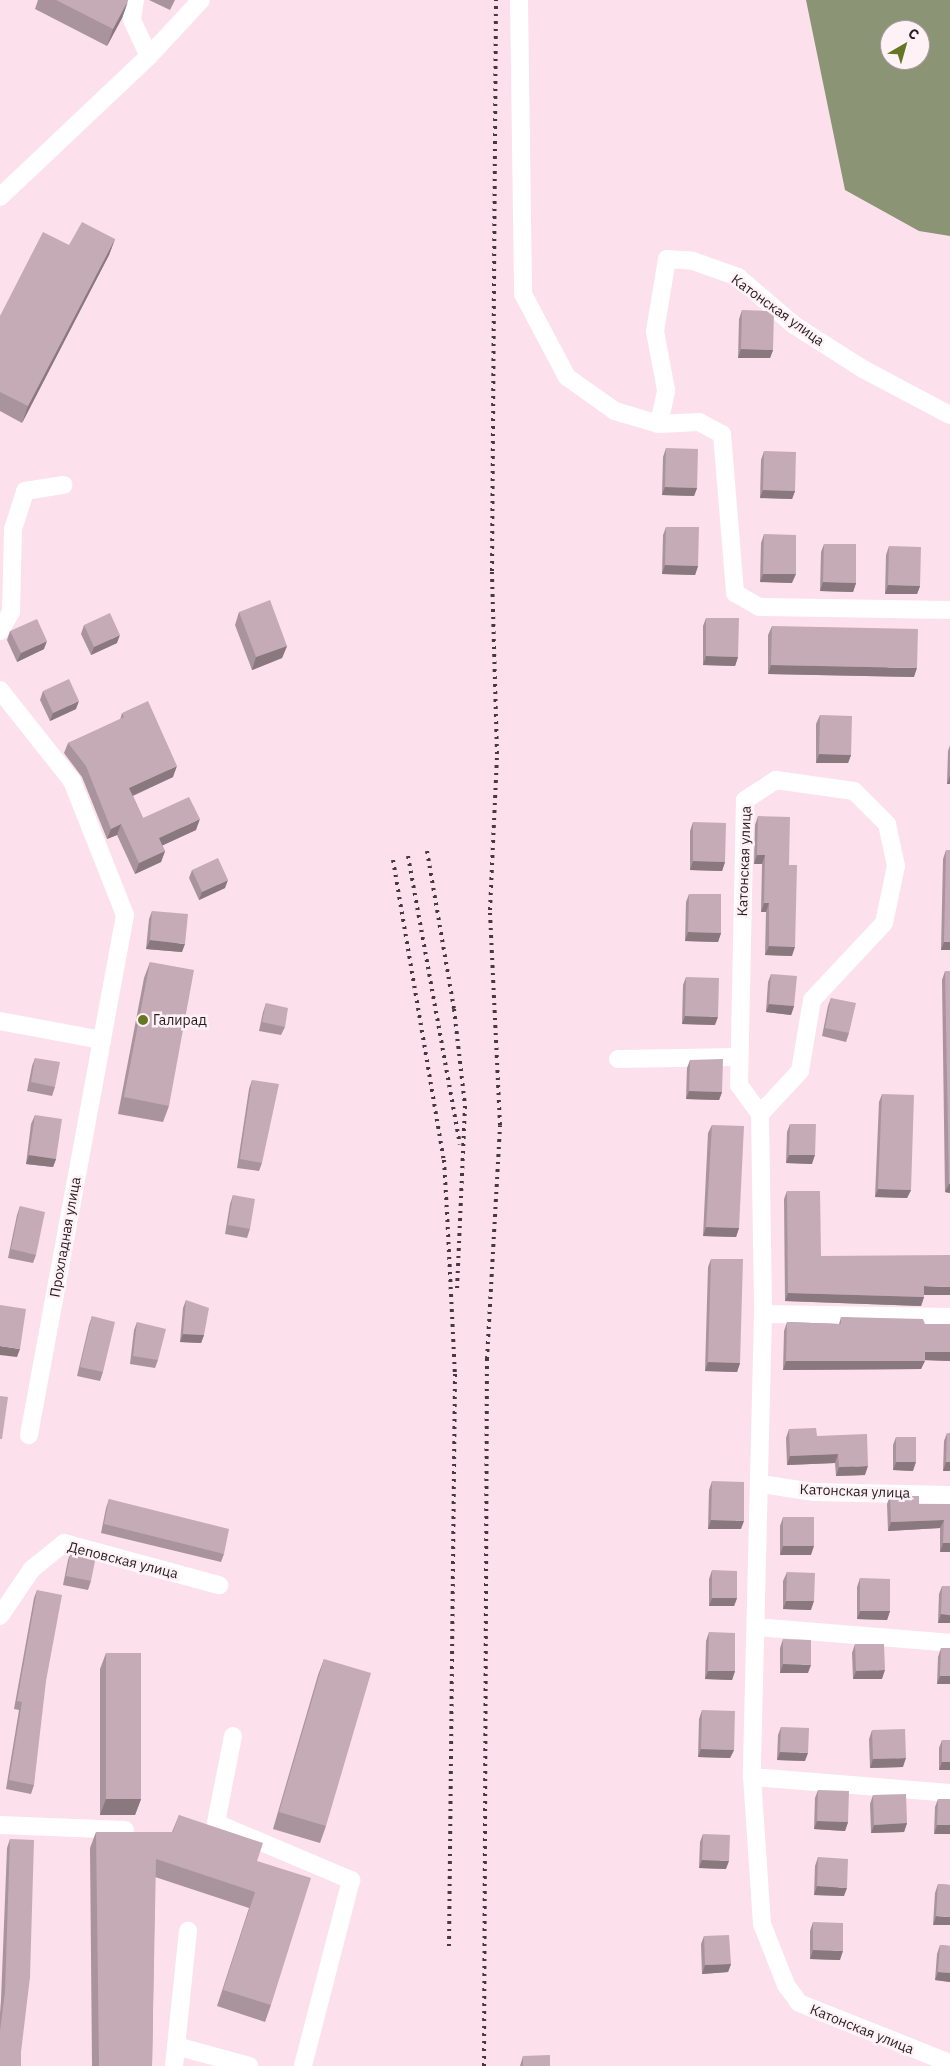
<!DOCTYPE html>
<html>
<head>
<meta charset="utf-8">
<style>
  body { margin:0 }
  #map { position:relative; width:950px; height:2066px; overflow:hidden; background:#fce0eb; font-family:"IBM Plex Sans",sans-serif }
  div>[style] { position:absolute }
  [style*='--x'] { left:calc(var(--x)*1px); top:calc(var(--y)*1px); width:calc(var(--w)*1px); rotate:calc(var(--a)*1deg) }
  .water>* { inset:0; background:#8b9474 }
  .minor>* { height:18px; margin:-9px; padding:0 9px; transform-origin:9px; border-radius:9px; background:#fff }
  .rail>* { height:4px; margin-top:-2px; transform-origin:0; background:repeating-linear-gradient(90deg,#473a3f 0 2.5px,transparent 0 7.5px) }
  .wall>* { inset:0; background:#a9939c }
  .shaded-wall>* { inset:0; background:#8a787f }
  .building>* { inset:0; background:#c5abb5 }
  .dots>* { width:14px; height:14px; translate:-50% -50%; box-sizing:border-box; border:2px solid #fef2f7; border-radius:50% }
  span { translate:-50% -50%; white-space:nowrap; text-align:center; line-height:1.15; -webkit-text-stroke:5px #fef2f7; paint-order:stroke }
  .street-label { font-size:14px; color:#261c20 }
  .poi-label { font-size:14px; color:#261c20 }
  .left { translate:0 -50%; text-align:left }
  .north { position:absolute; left:880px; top:20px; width:50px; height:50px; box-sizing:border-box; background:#fef2f7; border:1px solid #a89ca1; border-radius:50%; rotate:38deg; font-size:14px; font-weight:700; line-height:20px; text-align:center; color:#261c20 }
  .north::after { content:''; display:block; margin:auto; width:18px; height:22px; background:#657726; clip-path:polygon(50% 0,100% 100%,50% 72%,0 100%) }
</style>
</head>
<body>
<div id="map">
  <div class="water">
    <div style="clip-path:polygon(evenodd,806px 0,950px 0,950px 236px,919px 231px,845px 190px,806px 0,890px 30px,920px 30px,920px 60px,890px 60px,890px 30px)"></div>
  </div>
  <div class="minor">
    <div style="--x:135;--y:0;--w:20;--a:99"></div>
    <div style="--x:132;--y:20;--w:40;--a:65"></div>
    <div style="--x:519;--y:0;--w:294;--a:89.2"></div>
    <div style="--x:523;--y:294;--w:94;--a:62.1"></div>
    <div style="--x:567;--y:377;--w:59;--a:35.3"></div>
    <div style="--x:615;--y:411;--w:46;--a:16.5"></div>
    <div style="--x:659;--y:424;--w:40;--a:-2.9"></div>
    <div style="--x:699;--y:422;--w:26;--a:28"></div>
    <div style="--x:722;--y:434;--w:160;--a:85.3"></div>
    <div style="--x:735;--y:593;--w:28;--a:30"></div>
    <div style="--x:759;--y:607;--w:191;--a:0.9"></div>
    <div style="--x:0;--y:197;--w:205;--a:-43.4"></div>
    <div style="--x:149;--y:56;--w:76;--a:-47.1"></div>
    <div style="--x:659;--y:424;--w:35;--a:-78"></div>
    <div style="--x:666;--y:390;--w:60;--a:-100.6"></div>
    <div style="--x:655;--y:331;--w:73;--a:-80.5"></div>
    <div style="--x:667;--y:259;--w:26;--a:4"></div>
    <div style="--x:693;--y:261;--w:48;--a:19.6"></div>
    <div style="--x:738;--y:277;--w:74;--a:40.6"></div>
    <div style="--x:794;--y:325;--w:82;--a:32.5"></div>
    <div style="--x:863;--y:369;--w:98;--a:27.9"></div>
    <div style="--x:0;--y:631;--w:22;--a:-60"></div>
    <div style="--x:11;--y:612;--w:83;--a:-88.6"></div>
    <div style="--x:13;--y:529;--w:40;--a:-72"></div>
    <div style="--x:25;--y:491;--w:39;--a:-9"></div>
    <div style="--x:0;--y:690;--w:116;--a:51.6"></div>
    <div style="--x:72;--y:781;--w:144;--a:68.4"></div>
    <div style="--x:125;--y:915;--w:529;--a:100.46"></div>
    <div style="--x:0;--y:1021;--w:104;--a:10.6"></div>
    <div style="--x:618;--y:1059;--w:121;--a:-0.9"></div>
    <div style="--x:760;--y:1114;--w:59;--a:-47.1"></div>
    <div style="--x:800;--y:1071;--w:72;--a:-80.4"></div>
    <div style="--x:812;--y:1000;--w:105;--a:-46.9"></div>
    <div style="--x:884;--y:923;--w:58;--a:-78.1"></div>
    <div style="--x:896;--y:866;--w:43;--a:-102.1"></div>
    <div style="--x:887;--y:824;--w:47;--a:-135"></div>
    <div style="--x:854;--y:791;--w:79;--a:-172"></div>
    <div style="--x:776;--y:780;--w:37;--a:147"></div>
    <div style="--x:745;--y:800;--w:285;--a:91.2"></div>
    <div style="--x:739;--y:1085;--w:36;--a:54"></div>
    <div style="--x:760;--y:1114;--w:200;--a:89.1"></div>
    <div style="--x:950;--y:1317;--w:187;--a:-179.1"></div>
    <div style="--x:763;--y:1314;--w:463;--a:91.4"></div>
    <div style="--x:752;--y:1777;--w:199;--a:4.6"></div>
    <div style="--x:761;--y:1484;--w:54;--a:8.6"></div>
    <div style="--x:814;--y:1492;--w:136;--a:1.3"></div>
    <div style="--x:0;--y:1616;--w:57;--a:-55.8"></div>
    <div style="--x:32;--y:1569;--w:41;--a:-39.1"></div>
    <div style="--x:64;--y:1543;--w:161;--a:15.2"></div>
    <div style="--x:757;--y:1627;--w:194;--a:4.7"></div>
    <div style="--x:233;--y:1736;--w:89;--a:101.1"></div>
    <div style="--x:216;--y:1823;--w:147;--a:22.9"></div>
    <div style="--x:351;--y:1880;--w:192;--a:104.5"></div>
    <div style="--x:752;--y:1777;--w:147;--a:86.1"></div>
    <div style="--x:762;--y:1924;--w:66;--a:68.5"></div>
    <div style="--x:786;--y:1985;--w:22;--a:54"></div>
    <div style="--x:799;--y:2003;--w:162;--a:21.7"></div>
    <div style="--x:0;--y:1825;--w:125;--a:2.3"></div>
    <div style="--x:176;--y:2046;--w:76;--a:15.3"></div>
    <div style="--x:174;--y:2066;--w:136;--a:-84.1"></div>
  </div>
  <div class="rail">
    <div style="--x:427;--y:851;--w:160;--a:80.3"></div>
    <div style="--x:454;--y:1009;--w:98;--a:83.5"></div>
    <div style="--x:465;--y:1106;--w:183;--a:92.5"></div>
    <div style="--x:408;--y:856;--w:293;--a:79.8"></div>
    <div style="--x:393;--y:860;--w:304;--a:80.4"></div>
    <div style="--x:444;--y:1160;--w:52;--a:86.7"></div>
    <div style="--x:447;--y:1212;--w:162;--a:87.2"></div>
    <div style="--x:455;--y:1374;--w:573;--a:90.6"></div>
    <div style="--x:484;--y:2066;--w:707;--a:-89.76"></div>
    <div style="--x:487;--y:1359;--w:234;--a:-86.8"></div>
    <div style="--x:500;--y:1125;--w:215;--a:-92.7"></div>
    <div style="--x:490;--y:910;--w:156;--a:-87.4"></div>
    <div style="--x:497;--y:754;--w:183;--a:-91.6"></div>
    <div style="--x:492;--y:571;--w:571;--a:-89.6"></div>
  </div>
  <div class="wall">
    <div style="clip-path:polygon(38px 0,128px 0,122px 18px,107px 46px,35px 9px)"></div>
    <div style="clip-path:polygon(149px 0,175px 0,170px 10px)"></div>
    <div style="clip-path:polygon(115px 239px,109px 255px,22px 423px,0 411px,0 316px,69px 245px)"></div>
    <div style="clip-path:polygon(742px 310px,773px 350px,770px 358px,738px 358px,739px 319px)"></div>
    <div style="clip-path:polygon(666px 448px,697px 488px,694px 496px,662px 495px,663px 457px)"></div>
    <div style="clip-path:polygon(764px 451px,795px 491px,792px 499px,760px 498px,761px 460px)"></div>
    <div style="clip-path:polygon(666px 527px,698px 566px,695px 575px,662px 574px,663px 535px)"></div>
    <div style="clip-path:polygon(764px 534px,792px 583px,760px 582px,761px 543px)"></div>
    <div style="clip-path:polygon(824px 544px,856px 583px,853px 592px,820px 591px,821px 552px)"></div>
    <div style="clip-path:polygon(889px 546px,920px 586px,917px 594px,885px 594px,886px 555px)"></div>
    <div style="clip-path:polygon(239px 612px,287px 646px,282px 658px,252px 670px,235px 625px)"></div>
    <div style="clip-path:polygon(706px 618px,738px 657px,735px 666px,703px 665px,703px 626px)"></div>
    <div style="clip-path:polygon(84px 625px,117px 643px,91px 655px,81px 634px)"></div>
    <div style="clip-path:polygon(772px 626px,914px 677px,768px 674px,768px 635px)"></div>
    <div style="clip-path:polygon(10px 631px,44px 649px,17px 662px,7px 640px)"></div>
    <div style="clip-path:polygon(43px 691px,76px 709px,50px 721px,40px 700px)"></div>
    <div style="clip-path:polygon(122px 713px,173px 777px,133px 796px,143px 818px,196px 830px,162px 845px,165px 851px,161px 862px,135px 874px,117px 835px,107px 839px,82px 777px,64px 753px,68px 743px,120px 720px)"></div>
    <div style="clip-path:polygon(820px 715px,851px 755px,848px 763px,816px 763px,816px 724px)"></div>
    <div style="clip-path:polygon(950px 745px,950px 784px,947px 784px,948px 751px)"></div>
    <div style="clip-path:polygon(758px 816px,789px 865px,792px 956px,765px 955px,766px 912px,761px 912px,762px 864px,754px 864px,755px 825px)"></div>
    <div style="clip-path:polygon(693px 822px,725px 862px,722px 871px,690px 870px,690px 831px)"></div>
    <div style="clip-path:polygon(946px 850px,950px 850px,950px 950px,941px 950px,943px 859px)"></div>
    <div style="clip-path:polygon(192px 870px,225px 888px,199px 900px,189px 878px)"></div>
    <div style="clip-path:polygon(689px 894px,721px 933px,718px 942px,685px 941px,686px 902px)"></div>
    <div style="clip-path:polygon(152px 911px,182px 952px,146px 949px,149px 919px)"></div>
    <div style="clip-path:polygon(150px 962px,169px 1106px,163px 1122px,118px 1114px,144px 978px)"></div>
    <div style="clip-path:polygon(945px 971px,950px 971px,950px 1193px,945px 1192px,942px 980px)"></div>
    <div style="clip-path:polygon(771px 974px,794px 1006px,791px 1015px,766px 1012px,768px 982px)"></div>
    <div style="clip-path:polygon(686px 977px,715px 1025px,682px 1024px,683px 985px)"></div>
    <div style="clip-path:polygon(831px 998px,849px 1033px,846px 1042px,822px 1036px,828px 1006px)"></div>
    <div style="clip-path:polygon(266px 1003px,285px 1027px,281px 1035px,259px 1031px,263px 1012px)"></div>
    <div style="clip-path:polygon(35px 1058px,55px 1087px,52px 1096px,27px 1091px,32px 1066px)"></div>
    <div style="clip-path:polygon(690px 1060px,722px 1092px,719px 1100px,686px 1099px,687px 1068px)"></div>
    <div style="clip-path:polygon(252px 1080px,262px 1163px,259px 1171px,237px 1168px,249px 1089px)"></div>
    <div style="clip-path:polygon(882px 1094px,911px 1190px,907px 1198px,875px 1197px,879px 1102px)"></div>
    <div style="clip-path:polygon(35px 1115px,56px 1159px,53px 1167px,26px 1164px,31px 1124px)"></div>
    <div style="clip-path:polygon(790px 1124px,812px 1164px,786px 1163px,787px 1132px)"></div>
    <div style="clip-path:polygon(712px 1125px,739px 1228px,736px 1237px,703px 1236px,708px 1133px)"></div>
    <div style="clip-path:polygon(787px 1191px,821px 1256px,950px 1295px,924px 1295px,924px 1297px,921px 1306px,785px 1301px,784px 1199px)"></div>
    <div style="clip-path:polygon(233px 1195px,250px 1229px,247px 1238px,225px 1234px,230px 1204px)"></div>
    <div style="clip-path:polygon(20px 1206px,36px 1255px,33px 1263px,8px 1258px,17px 1215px)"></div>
    <div style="clip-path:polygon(711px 1259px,740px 1363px,737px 1372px,705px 1371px,708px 1267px)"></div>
    <div style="clip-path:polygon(186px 1300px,204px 1335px,201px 1343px,180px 1342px,183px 1308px)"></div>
    <div style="clip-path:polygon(92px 1316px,103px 1372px,100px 1381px,77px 1376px,89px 1325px)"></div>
    <div style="clip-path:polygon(841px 1317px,925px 1324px,950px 1361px,925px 1360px,921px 1369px,783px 1370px,784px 1331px,787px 1322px,839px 1324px)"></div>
    <div style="clip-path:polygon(137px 1322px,158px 1360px,155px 1368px,130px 1364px,134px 1330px)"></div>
    <div style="clip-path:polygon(789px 1429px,817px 1436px,865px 1475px,836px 1476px,835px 1463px,787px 1465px,786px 1438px)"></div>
    <div style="clip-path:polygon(947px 1433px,950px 1433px,950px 1471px,943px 1471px,944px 1441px)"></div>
    <div style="clip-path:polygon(896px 1437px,913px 1471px,893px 1470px,893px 1445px)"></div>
    <div style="clip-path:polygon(712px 1481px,741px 1529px,708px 1529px,709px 1490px)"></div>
    <div style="clip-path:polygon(890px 1496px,919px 1504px,950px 1504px,950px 1552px,940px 1552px,940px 1528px,888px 1531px,887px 1504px)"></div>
    <div style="clip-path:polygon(109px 1499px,224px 1554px,221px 1562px,101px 1533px,106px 1508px)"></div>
    <div style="clip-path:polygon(783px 1517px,811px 1555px,780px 1555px,780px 1526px)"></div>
    <div style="clip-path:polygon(71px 1551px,91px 1581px,88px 1590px,63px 1585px,68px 1560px)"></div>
    <div style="clip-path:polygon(712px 1570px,737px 1598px,734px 1606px,709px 1606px,709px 1579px)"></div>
    <div style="clip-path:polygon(787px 1572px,811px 1610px,783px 1609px,783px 1581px)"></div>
    <div style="clip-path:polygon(860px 1578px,890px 1611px,887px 1620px,857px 1619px,857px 1587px)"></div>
    <div style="clip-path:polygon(942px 1586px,950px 1623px,938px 1623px,939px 1594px)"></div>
    <div style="clip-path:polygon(37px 1590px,34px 1785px,31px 1794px,6px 1789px,19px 1710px,14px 1709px,34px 1598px)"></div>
    <div style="clip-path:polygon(709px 1632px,735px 1671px,732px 1680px,705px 1679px,706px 1641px)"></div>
    <div style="clip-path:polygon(783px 1639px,808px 1673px,780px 1673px,780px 1648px)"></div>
    <div style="clip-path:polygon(855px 1644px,882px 1679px,853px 1679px,852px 1653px)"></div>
    <div style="clip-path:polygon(941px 1648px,950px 1648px,950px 1684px,937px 1684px,938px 1657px)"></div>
    <div style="clip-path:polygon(106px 1653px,141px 1799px,135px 1815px,100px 1815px,100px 1669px)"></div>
    <div style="clip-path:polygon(324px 1659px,326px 1826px,320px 1843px,273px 1829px,318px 1675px)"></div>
    <div style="clip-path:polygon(702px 1710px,734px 1750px,730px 1758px,698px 1757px,699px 1719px)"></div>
    <div style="clip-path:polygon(781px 1727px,805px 1761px,777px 1760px,778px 1735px)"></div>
    <div style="clip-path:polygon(872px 1730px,903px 1767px,870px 1768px,869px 1739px)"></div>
    <div style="clip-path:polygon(942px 1740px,950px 1740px,950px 1770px,939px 1770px,939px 1748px)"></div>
    <div style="clip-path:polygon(818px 1790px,848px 1822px,845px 1831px,814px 1829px,815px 1798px)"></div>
    <div style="clip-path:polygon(873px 1795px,907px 1823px,904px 1832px,871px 1833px,870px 1804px)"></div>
    <div style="clip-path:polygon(938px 1799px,950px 1799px,934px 1834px,935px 1807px)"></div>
    <div style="clip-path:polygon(179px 1815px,257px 1861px,271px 2005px,265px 2022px,217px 2006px,249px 1908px,155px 1877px,152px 2066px,92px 2066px,90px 1848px,96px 1832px,172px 1832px)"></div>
    <div style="clip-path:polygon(703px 1834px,726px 1869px,699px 1868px,700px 1842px)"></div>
    <div style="clip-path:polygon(10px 1839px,30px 1977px,0 2066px,0 2013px,1px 2000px,7px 1848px)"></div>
    <div style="clip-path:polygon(818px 1857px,844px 1896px,814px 1895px,815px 1866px)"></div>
    <div style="clip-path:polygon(938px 1884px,950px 1885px,933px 1925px,935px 1893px)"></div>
    <div style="clip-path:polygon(813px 1922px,840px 1960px,810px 1959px,810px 1931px)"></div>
    <div style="clip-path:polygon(704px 1936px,731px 1964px,728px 1972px,702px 1974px,701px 1944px)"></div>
    <div style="clip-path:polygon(940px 1945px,950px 1946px,950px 1982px,935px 1980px,937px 1954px)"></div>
    <div style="clip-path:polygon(523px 2056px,550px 2066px,520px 2066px)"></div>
  </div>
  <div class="shaded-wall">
    <div style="clip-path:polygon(128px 2px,122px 18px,107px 46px,113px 29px)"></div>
    <div style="clip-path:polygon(115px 239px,109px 255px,22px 423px,28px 406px)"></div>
    <div style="clip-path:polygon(741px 349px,773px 350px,770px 358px,738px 358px)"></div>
    <div style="clip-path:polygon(665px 487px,697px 488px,694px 496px,662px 495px)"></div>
    <div style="clip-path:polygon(763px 490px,795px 491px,792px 499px,760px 498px)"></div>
    <div style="clip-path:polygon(665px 565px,698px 566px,695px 575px,662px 574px)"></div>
    <div style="clip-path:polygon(763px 574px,796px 574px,792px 583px,760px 582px)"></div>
    <div style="clip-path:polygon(823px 582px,856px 583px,853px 592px,820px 591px)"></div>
    <div style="clip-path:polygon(888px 585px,920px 586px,917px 594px,885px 594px)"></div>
    <div style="clip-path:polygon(120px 635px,117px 643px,91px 655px,94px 647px)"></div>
    <div style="clip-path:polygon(47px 641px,44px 649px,17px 662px,21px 653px)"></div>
    <div style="clip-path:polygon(287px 646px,282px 658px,252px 670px,256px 657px)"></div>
    <div style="clip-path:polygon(706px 656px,738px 657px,735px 666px,703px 665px)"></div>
    <div style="clip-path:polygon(771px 665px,917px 668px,914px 677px,768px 674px)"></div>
    <div style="clip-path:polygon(79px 701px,76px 709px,50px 721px,53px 713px)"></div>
    <div style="clip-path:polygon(819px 754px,851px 755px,848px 763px,816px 763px)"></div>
    <div style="clip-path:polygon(177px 766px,173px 777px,125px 799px,129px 788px)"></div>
    <div style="clip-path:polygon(950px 776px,950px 784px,947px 784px)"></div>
    <div style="clip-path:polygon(200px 819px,196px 830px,155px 849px,159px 838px)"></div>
    <div style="clip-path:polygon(121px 824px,117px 835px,107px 839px,111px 829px)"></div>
    <div style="clip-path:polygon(165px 851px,161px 862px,135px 874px,139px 863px)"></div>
    <div style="clip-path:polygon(757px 855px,765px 855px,762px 864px,754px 864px)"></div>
    <div style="clip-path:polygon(693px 861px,725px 862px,722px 871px,690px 870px)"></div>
    <div style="clip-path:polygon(228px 880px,225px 888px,199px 900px,202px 892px)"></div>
    <div style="clip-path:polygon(764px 903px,769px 903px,766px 912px,761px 912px)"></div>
    <div style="clip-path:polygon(688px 932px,721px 933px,718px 942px,685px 941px)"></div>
    <div style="clip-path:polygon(150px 940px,185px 944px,182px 952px,146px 949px)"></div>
    <div style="clip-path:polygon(944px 942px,950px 942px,950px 950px,941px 950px)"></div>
    <div style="clip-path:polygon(769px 946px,795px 947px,792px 956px,765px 955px)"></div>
    <div style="clip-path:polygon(769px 1004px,794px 1006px,791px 1015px,766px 1012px)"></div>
    <div style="clip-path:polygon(685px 1016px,718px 1017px,715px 1025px,682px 1024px)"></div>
    <div style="clip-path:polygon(689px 1091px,722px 1092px,719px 1100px,686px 1099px)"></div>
    <div style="clip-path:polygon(29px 1155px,56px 1159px,53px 1167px,26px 1164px)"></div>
    <div style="clip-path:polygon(789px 1155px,815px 1155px,812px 1164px,786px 1163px)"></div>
    <div style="clip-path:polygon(949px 1184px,950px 1184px,950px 1193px,945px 1192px)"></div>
    <div style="clip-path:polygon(878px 1189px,911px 1190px,907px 1198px,875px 1197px)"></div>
    <div style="clip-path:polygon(706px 1227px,739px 1228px,736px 1237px,703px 1236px)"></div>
    <div style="clip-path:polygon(924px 1286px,950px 1287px,950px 1295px,921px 1295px)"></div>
    <div style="clip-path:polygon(788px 1293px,924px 1297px,921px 1306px,785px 1301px)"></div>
    <div style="clip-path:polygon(183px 1334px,204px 1335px,201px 1343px,180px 1342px)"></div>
    <div style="clip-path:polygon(0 1346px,20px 1349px,17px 1357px,0 1355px)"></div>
    <div style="clip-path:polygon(925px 1352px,950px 1352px,950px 1361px,922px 1360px)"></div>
    <div style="clip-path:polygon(786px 1361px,925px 1361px,921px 1369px,783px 1370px)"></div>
    <div style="clip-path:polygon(708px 1362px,740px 1363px,737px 1372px,705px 1371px)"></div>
    <div style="clip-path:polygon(838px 1454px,835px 1463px,787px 1465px,790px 1456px)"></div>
    <div style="clip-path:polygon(896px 1462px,916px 1462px,913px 1471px,893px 1470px)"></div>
    <div style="clip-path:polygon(946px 1462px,950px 1462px,950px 1471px,943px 1471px)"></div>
    <div style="clip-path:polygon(868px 1466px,865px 1475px,836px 1476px,839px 1467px)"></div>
    <div style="clip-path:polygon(711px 1520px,744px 1521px,741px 1529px,708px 1529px)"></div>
    <div style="clip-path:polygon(944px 1520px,940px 1528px,888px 1531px,891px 1522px)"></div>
    <div style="clip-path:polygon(943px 1543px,950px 1543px,950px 1552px,940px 1552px)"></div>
    <div style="clip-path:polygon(783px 1546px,814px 1546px,811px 1555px,780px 1555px)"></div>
    <div style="clip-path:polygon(712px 1598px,737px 1598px,734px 1606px,709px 1606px)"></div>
    <div style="clip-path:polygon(786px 1601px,814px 1601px,811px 1610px,783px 1609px)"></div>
    <div style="clip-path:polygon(860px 1611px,890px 1611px,887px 1620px,857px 1619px)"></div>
    <div style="clip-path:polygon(941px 1614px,950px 1615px,950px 1623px,938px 1623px)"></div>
    <div style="clip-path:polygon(783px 1664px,811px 1665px,808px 1673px,780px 1673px)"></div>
    <div style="clip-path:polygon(885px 1670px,882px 1679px,853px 1679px,856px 1671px)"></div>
    <div style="clip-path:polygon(708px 1671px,735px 1671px,732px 1680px,705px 1679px)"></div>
    <div style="clip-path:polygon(940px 1676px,950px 1676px,950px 1684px,937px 1684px)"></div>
    <div style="clip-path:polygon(701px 1749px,734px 1750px,730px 1758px,698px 1757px)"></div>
    <div style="clip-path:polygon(780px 1752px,808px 1753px,805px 1761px,777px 1760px)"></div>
    <div style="clip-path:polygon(906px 1758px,903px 1767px,870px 1768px,873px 1759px)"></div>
    <div style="clip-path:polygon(942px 1762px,950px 1762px,950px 1770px,939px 1770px)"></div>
    <div style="clip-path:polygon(106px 1799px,141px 1799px,135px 1815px,100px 1815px)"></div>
    <div style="clip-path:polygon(817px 1821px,848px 1822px,845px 1831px,814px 1829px)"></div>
    <div style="clip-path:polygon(907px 1823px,904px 1832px,871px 1833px,874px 1825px)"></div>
    <div style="clip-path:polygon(937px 1825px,950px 1825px,950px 1834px,934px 1834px)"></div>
    <div style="clip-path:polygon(702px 1860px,729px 1861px,726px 1869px,699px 1868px)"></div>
    <div style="clip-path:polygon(817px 1886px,847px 1888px,844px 1896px,814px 1895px)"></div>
    <div style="clip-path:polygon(936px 1916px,950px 1917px,950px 1925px,933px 1925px)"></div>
    <div style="clip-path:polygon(813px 1950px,843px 1951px,840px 1960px,810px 1959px)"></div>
    <div style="clip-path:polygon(731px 1964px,728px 1972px,702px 1974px,705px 1965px)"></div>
    <div style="clip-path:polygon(938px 1972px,950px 1973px,950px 1982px,935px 1980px)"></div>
  </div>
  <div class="building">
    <div style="clip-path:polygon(56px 0,128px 0,113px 29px)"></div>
    <div style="clip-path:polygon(82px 222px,115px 239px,28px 406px,0 392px,0 316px,43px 232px,69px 245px)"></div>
    <div style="clip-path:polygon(742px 310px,774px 311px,773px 350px,741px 349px)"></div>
    <div style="clip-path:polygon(666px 448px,698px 449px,697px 488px,665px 487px)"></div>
    <div style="clip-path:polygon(764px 451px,796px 452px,795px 491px,763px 490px)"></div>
    <div style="clip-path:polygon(666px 527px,699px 527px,698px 566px,665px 565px)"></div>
    <div style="clip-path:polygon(764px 534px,796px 535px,796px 574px,763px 574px)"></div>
    <div style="clip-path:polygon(824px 544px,856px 544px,856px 583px,823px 582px)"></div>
    <div style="clip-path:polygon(889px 546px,921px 547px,920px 586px,888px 585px)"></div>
    <div style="clip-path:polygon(270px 600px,287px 646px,256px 657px,239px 612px)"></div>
    <div style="clip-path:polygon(110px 613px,120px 635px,94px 647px,84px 625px)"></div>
    <div style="clip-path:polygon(706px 618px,739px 618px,738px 657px,706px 656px)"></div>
    <div style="clip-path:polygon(37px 619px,47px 641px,21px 653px,10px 631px)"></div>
    <div style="clip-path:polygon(772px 626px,918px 629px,917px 668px,771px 665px)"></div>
    <div style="clip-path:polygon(69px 679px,79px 701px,53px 713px,43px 691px)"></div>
    <div style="clip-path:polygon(148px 701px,177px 766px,129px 788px,143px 818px,189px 797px,200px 819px,159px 838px,165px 851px,139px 863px,121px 824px,111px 829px,86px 766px,68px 743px,124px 717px,122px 713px)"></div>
    <div style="clip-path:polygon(820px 715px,852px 716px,851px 755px,819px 754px)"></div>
    <div style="clip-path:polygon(758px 816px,790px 817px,789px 865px,797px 865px,795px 947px,769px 946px,769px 903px,764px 903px,765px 855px,757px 855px)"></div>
    <div style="clip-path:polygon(693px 822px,726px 823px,725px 862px,693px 861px)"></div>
    <div style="clip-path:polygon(946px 850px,950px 850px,950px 942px,944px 942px)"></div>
    <div style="clip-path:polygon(218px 858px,228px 880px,202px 892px,192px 870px)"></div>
    <div style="clip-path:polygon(689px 894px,721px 894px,721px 933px,688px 932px)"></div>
    <div style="clip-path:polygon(152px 911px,188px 914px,185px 944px,150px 940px)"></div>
    <div style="clip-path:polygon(150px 962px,194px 970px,169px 1106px,124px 1097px)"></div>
    <div style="clip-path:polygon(945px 971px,950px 971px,950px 1184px,949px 1184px)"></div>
    <div style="clip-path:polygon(771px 974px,797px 976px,794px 1006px,769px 1004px)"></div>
    <div style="clip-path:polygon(686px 977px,719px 978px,718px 1017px,685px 1016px)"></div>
    <div style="clip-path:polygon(831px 998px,856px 1003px,849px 1033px,825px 1028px)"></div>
    <div style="clip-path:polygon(266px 1003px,288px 1008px,285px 1027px,262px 1022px)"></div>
    <div style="clip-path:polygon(35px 1058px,60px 1062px,55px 1087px,31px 1082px)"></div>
    <div style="clip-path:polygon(723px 1059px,722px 1092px,689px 1091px,690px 1060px)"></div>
    <div style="clip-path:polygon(252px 1080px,279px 1084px,262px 1163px,240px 1159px)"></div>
    <div style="clip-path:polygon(882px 1094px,914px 1095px,911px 1190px,878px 1189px)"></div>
    <div style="clip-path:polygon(35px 1115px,62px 1119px,56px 1159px,29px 1155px)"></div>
    <div style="clip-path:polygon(790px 1124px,816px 1124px,815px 1155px,789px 1155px)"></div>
    <div style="clip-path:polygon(712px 1125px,744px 1126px,739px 1228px,706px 1227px)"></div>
    <div style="clip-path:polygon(787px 1191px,820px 1191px,821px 1256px,950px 1255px,950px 1287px,924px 1286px,924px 1297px,788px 1293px)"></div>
    <div style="clip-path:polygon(233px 1195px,255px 1199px,250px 1229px,228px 1225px)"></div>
    <div style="clip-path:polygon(20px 1206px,45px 1212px,36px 1255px,11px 1249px)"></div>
    <div style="clip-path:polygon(711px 1259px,743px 1259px,740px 1363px,708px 1362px)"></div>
    <div style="clip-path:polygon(186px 1300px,209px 1308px,204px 1335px,183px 1334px)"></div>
    <div style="clip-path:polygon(0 1305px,26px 1309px,20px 1349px,0 1346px)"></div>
    <div style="clip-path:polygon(92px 1316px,115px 1322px,103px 1372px,80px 1367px)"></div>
    <div style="clip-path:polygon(841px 1317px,923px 1319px,925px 1324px,950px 1324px,950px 1352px,925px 1352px,925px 1361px,786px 1361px,787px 1322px,841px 1324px)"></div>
    <div style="clip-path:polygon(137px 1322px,166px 1329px,158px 1360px,133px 1356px)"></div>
    <div style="clip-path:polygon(0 1396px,8px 1397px,2px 1439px,0 1439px)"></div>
    <div style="clip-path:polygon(816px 1428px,817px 1436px,867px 1434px,868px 1466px,839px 1467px,838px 1454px,790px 1456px,789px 1429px)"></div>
    <div style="clip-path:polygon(947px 1433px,950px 1433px,950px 1462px,946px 1462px)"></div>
    <div style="clip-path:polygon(896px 1437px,916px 1437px,916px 1462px,896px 1462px)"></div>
    <div style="clip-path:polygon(712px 1481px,744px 1482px,744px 1521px,711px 1520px)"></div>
    <div style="clip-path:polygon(890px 1496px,919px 1496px,919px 1504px,950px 1504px,950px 1543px,943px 1543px,944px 1520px,891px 1522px)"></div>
    <div style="clip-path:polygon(109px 1499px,229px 1529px,224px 1554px,104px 1524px)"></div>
    <div style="clip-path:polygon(783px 1517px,814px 1517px,814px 1546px,783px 1546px)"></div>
    <div style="clip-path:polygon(71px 1551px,96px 1556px,91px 1581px,66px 1576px)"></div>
    <div style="clip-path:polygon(712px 1570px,737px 1571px,737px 1598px,712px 1598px)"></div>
    <div style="clip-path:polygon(787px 1572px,815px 1573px,814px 1601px,786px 1601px)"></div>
    <div style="clip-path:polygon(860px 1578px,890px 1579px,890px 1611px,860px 1611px)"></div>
    <div style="clip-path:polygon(942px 1586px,950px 1586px,950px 1615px,941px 1614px)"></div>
    <div style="clip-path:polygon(37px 1590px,62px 1595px,46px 1681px,34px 1785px,9px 1780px,22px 1702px,17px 1701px)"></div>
    <div style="clip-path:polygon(709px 1632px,735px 1633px,735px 1671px,708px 1671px)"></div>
    <div style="clip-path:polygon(783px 1639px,811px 1640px,811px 1665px,783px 1664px)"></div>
    <div style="clip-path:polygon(855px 1644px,884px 1644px,885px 1670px,856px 1671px)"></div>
    <div style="clip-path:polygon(941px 1648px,950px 1648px,950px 1676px,940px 1676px)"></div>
    <div style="clip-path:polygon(106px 1653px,141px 1653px,141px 1799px,106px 1799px)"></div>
    <div style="clip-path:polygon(324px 1659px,371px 1673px,326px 1826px,279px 1812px)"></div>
    <div style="clip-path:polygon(702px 1710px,735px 1711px,734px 1750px,701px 1749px)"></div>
    <div style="clip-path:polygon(781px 1727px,809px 1728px,808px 1753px,780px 1752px)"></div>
    <div style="clip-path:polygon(905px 1729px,906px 1758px,873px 1759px,872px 1730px)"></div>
    <div style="clip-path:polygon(942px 1740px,950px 1740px,950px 1762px,942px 1762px)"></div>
    <div style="clip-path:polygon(818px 1790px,849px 1791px,848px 1822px,817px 1821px)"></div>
    <div style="clip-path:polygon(906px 1794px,907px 1823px,874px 1825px,873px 1795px)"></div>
    <div style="clip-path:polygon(938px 1799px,950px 1799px,950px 1825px,937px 1825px)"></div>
    <div style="clip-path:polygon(179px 1815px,263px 1843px,257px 1861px,311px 1878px,271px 2005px,223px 1990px,255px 1892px,156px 1859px,152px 2066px,99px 2066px,96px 1832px,173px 1832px)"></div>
    <div style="clip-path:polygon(703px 1834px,730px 1835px,729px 1861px,702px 1860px)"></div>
    <div style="clip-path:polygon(10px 1839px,34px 1840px,30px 1977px,21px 2052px,21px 2066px,0 2066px,0 2031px,5px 1992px)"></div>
    <div style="clip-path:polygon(818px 1857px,848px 1859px,847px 1888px,817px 1886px)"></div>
    <div style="clip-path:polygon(938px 1884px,950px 1885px,950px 1917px,936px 1916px)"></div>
    <div style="clip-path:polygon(813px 1922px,843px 1923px,843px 1951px,813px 1950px)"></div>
    <div style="clip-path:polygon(729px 1935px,731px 1964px,705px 1965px,704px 1936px)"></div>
    <div style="clip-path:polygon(940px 1945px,950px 1946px,950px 1973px,938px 1972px)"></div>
    <div style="clip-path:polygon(550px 2055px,550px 2066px,523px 2066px,523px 2056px)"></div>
  </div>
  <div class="dots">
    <div style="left:143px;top:1020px;background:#657726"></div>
  </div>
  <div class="street-label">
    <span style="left:778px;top:310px;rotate:36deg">Катонская улица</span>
    <span style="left:744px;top:861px;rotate:-88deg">Катонская улица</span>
    <span style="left:65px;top:1237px;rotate:-80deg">Прохладная улица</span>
    <span style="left:855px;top:1491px;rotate:2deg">Катонская улица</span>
    <span style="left:123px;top:1560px;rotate:14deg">Деповская улица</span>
    <span style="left:862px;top:2029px;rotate:22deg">Катонская улица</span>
  </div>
  <div class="poi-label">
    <span class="left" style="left:153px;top:1020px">Галирад</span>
  </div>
  <div class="north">С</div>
</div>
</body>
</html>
